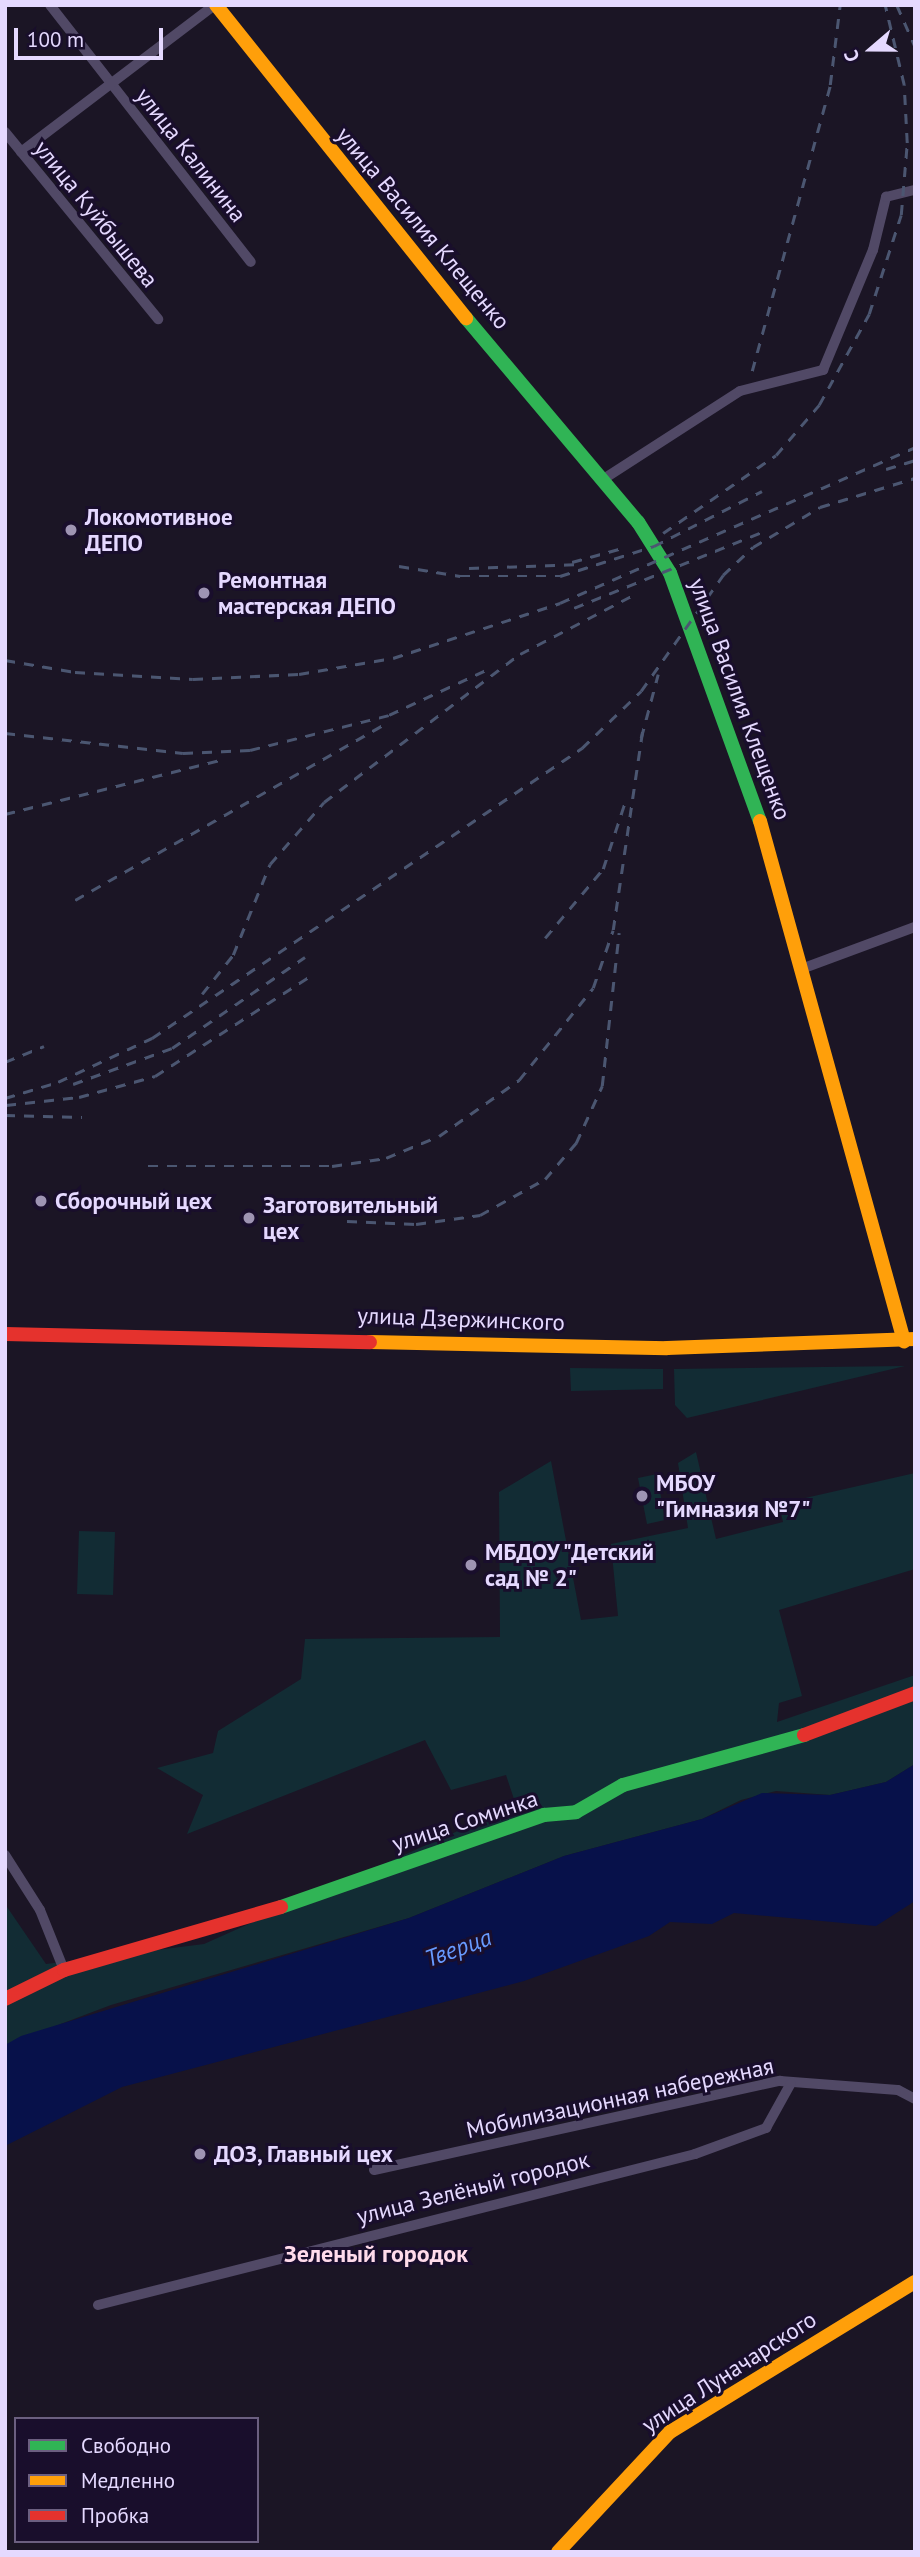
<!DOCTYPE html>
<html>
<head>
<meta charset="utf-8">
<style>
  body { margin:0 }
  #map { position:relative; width:920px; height:2557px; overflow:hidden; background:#1b1525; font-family:"PT Sans",sans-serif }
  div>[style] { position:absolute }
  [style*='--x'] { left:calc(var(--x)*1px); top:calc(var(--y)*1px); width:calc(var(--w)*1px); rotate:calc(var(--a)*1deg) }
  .green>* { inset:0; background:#122c34 }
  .water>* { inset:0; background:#07114a }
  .street>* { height:10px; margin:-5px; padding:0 5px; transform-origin:5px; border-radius:5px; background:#514966 }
  .fast>* { height:14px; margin:-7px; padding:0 7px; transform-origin:7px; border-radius:7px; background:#30b455 }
  .slow>* { height:14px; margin:-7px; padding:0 7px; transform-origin:7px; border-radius:7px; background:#ff9f0a }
  .jam>* { height:14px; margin:-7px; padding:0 7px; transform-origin:7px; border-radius:7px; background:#e5322d }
  .rail>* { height:2.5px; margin-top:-1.25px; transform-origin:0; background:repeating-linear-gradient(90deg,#4b5671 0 10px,transparent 0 19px) }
  .dots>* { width:19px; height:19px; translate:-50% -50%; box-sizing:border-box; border:4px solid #190e2c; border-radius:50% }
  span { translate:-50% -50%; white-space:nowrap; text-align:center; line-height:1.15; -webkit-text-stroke:6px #190e2c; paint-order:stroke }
  .street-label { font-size:23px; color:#e5d9ff }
  .poi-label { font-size:23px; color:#e5d9ff; font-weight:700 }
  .left { translate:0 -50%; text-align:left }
  .water-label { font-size:24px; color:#679aff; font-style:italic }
  .neighbourhood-label { font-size:24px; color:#ffdbeb; font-weight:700 }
  .frame { position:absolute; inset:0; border:7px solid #e5d9ff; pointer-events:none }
  .legend { position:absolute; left:14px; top:2417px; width:245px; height:126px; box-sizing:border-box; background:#190e2c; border:2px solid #6b5f80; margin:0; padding:9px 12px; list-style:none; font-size:21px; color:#e5d9ff }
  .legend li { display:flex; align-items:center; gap:14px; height:35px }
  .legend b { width:35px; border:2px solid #6b5f80 }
  .north { position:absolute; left:836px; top:14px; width:70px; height:70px; -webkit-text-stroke:5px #190e2c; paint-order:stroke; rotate:250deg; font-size:19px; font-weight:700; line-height:28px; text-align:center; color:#e5d9ff }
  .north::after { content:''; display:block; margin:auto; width:24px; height:32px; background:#e5d9ff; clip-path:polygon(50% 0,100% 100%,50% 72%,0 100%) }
  .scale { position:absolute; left:14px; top:28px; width:149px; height:32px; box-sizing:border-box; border:4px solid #e5d9ff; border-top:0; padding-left:9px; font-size:21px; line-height:24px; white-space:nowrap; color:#e5d9ff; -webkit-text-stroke:5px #190e2c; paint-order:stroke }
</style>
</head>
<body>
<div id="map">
  <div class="green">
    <div style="clip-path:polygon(905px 1366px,687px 1418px,675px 1405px,674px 1369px)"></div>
    <div style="clip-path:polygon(570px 1368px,663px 1369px,663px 1389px,571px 1391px)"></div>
    <div style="clip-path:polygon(696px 1452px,716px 1539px,783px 1522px,779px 1504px,915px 1473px,915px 1569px,779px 1610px,802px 1696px,779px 1703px,777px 1722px,915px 1675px,915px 1764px,886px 1782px,830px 1795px,776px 1791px,741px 1800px,702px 1819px,564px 1856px,409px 1918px,111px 2005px,5px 2045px,5px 1904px,46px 1964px,204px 1944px,516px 1805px,506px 1775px,451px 1790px,425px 1740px,187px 1834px,203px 1795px,157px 1768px,213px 1753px,218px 1731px,301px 1679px,305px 1639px,500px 1637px,499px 1492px,551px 1461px,581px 1620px,618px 1616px,611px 1544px,688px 1528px,678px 1463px)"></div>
    <div style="clip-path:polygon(657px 1474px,665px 1520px,647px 1524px,638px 1478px)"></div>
    <div style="clip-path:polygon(79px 1531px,115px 1532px,113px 1595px,77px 1594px)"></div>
  </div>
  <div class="water">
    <div style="clip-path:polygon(915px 1764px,915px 1901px,876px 1926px,734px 1913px,712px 1924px,670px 1922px,649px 1936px,524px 1981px,122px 2087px,5px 2146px,5px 2045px,21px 2036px,409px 1918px,564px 1856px,702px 1819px,762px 1793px,830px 1795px,886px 1782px)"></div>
  </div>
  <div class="street">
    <div style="--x:50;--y:5;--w:326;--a:52"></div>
    <div style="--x:5;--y:132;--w:242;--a:50.7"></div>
    <div style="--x:21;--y:152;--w:243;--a:-37.2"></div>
    <div style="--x:602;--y:480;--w:164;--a:-32.8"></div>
    <div style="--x:740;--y:391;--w:86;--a:-14.2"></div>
    <div style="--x:823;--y:370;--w:130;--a:-67.4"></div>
    <div style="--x:873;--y:250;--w:55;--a:-76.2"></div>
    <div style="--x:886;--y:197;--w:30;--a:-14"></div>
    <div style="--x:804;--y:968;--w:118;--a:-20.3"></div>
    <div style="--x:5;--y:1855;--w:65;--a:57.5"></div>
    <div style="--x:40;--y:1910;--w:65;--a:68.2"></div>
    <div style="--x:374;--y:2170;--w:416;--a:-12.4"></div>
    <div style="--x:780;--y:2081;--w:118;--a:4.4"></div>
    <div style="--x:898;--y:2090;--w:19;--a:28"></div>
    <div style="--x:98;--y:2305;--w:616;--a:-14.19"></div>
    <div style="--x:695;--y:2154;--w:76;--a:-20.1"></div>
    <div style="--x:766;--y:2128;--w:51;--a:-60.9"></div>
  </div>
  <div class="fast">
    <div style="--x:466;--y:318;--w:267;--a:49.9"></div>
    <div style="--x:638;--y:522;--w:60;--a:57.9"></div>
    <div style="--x:670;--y:573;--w:264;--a:70.1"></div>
    <div style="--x:281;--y:1907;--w:279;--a:-19.3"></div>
    <div style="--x:544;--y:1815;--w:32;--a:-5"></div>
    <div style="--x:576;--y:1812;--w:54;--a:-29.9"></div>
    <div style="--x:623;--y:1785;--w:188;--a:-15.4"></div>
  </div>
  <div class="slow">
    <div style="--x:216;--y:5;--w:401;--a:51.4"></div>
    <div style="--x:760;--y:821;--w:540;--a:74.52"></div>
    <div style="--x:370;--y:1342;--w:297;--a:1.2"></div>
    <div style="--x:667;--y:1348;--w:248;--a:-2.1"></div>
    <div style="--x:558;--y:2552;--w:164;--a:-47"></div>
    <div style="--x:670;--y:2432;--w:287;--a:-31.5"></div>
  </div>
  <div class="jam">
    <div style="--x:5;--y:1334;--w:365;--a:1.3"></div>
    <div style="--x:804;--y:1735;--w:119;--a:-20.7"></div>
    <div style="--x:5;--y:1999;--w:66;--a:-26.2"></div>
    <div style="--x:64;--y:1970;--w:226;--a:-16.2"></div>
  </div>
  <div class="rail">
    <div style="--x:897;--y:5;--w:45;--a:66.3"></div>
    <div style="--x:752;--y:371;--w:296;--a:-74.7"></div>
    <div style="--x:830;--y:85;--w:81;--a:-82.9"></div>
    <div style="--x:886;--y:469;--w:30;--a:-17"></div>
    <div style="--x:663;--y:533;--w:137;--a:-34.6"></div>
    <div style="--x:776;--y:455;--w:66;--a:-49.3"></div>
    <div style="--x:819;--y:405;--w:104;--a:-61.2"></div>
    <div style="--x:869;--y:314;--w:104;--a:-72.1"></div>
    <div style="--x:901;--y:215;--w:72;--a:-85.2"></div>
    <div style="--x:907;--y:143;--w:58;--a:-93"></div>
    <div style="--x:904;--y:85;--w:82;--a:-103.4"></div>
    <div style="--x:572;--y:562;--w:56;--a:-15.5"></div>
    <div style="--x:399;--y:566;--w:62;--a:9.3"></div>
    <div style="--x:460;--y:576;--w:100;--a:0"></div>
    <div style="--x:560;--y:576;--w:99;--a:-17.7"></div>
    <div style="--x:654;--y:546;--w:121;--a:-27"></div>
    <div style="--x:469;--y:568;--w:112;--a:-2"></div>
    <div style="--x:574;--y:608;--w:203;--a:-22"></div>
    <div style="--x:5;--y:660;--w:71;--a:9.7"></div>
    <div style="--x:75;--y:672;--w:118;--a:3.4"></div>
    <div style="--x:193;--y:679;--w:106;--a:-2.7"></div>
    <div style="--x:299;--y:674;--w:95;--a:-9.7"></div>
    <div style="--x:393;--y:658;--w:176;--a:-18.2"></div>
    <div style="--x:560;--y:603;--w:388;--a:-23.7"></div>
    <div style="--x:5;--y:733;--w:179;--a:6.4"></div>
    <div style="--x:183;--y:753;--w:67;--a:-2.6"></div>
    <div style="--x:250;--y:750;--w:143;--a:-14.1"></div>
    <div style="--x:389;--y:715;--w:109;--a:-24.9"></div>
    <div style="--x:641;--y:738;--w:66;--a:-75.1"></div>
    <div style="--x:5;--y:814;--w:226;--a:-14.1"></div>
    <div style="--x:75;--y:900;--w:360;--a:-29.6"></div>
    <div style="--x:545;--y:938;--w:90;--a:-50"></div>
    <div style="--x:603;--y:869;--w:71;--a:-71.8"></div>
    <div style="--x:202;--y:994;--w:50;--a:-51.5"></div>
    <div style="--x:233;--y:955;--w:98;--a:-67.9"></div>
    <div style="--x:270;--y:864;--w:82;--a:-48.9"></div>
    <div style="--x:324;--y:802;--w:246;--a:-37.1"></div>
    <div style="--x:520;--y:654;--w:132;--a:-27.5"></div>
    <div style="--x:5;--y:1062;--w:42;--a:-22.3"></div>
    <div style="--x:73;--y:1084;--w:105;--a:-20"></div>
    <div style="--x:172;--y:1048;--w:161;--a:-34.4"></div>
    <div style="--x:5;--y:1098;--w:55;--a:-16.8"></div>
    <div style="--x:58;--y:1082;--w:104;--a:-25.1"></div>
    <div style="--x:152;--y:1038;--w:519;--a:-34"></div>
    <div style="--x:582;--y:748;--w:82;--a:-44"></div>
    <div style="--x:641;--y:691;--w:142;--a:-54.7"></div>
    <div style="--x:723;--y:575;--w:41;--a:-43"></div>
    <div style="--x:753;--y:547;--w:78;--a:-30.8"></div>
    <div style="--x:820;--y:507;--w:99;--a:-17"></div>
    <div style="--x:6;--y:1105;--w:73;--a:-6.3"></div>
    <div style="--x:79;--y:1097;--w:79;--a:-15.4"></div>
    <div style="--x:155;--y:1076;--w:187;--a:-32.8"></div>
    <div style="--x:5;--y:1115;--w:77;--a:1.5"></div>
    <div style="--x:148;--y:1166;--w:184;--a:0"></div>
    <div style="--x:332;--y:1166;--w:55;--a:-8.4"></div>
    <div style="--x:386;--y:1158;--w:57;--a:-22.5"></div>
    <div style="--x:439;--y:1136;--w:98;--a:-35"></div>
    <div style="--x:519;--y:1080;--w:118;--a:-51.2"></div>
    <div style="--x:593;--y:988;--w:61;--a:-71"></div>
    <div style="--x:613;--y:930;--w:204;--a:-81.6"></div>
    <div style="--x:347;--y:1221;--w:69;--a:2.5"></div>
    <div style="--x:416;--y:1224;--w:65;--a:-8"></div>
    <div style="--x:480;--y:1215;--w:74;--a:-29"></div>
    <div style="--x:545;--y:1179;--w:48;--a:-49.3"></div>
    <div style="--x:576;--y:1143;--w:63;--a:-65.5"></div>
    <div style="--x:602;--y:1086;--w:154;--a:-83.7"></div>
  </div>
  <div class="dots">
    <div style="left:71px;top:530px;background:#9e94b3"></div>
    <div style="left:204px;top:593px;background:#9e94b3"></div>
    <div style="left:41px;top:1201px;background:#9e94b3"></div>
    <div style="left:249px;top:1218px;background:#9e94b3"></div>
    <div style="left:642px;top:1496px;background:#9e94b3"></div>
    <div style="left:471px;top:1565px;background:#9e94b3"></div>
    <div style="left:200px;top:2154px;background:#9e94b3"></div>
  </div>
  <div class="street-label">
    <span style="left:191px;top:155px;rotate:52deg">улица Калинина</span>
    <span style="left:96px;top:214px;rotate:51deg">улица Куйбышева</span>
    <span style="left:423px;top:228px;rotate:50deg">улица Василия Клещенко</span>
    <span style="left:740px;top:699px;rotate:70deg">улица Василия Клещенко</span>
    <span style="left:461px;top:1319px;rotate:2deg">улица Дзержинского</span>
    <span style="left:465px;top:1821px;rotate:-18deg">улица Соминка</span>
    <span style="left:620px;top:2098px;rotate:-12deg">Мобилизационная набережная</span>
    <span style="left:473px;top:2188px;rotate:-14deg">улица Зелёный городок</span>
    <span style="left:729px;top:2372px;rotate:-33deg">улица Луначарского</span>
  </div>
  <div class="poi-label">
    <span class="left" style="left:85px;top:530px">Локомотивное<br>ДЕПО</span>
    <span class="left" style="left:218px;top:593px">Ремонтная<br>мастерская ДЕПО</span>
    <span class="left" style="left:55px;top:1201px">Сборочный цех</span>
    <span class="left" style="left:263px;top:1218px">Заготовительный<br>цех</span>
    <span class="left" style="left:656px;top:1496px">МБОУ<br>"Гимназия №7"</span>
    <span class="left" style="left:485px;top:1565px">МБДОУ "Детский<br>сад № 2"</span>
    <span class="left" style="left:214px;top:2154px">ДОЗ, Главный цех</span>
  </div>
  <div class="water-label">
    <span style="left:458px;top:1948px;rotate:-20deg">Тверца</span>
  </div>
  <div class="neighbourhood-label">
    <span style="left:376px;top:2254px">Зеленый городок</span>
  </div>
  <div class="frame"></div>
  <ul class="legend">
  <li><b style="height:9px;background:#30b455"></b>Свободно</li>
  <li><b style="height:9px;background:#ff9f0a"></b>Медленно</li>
  <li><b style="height:9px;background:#e5322d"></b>Пробка</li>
  </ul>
  <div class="north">С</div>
  <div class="scale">100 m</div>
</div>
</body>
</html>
